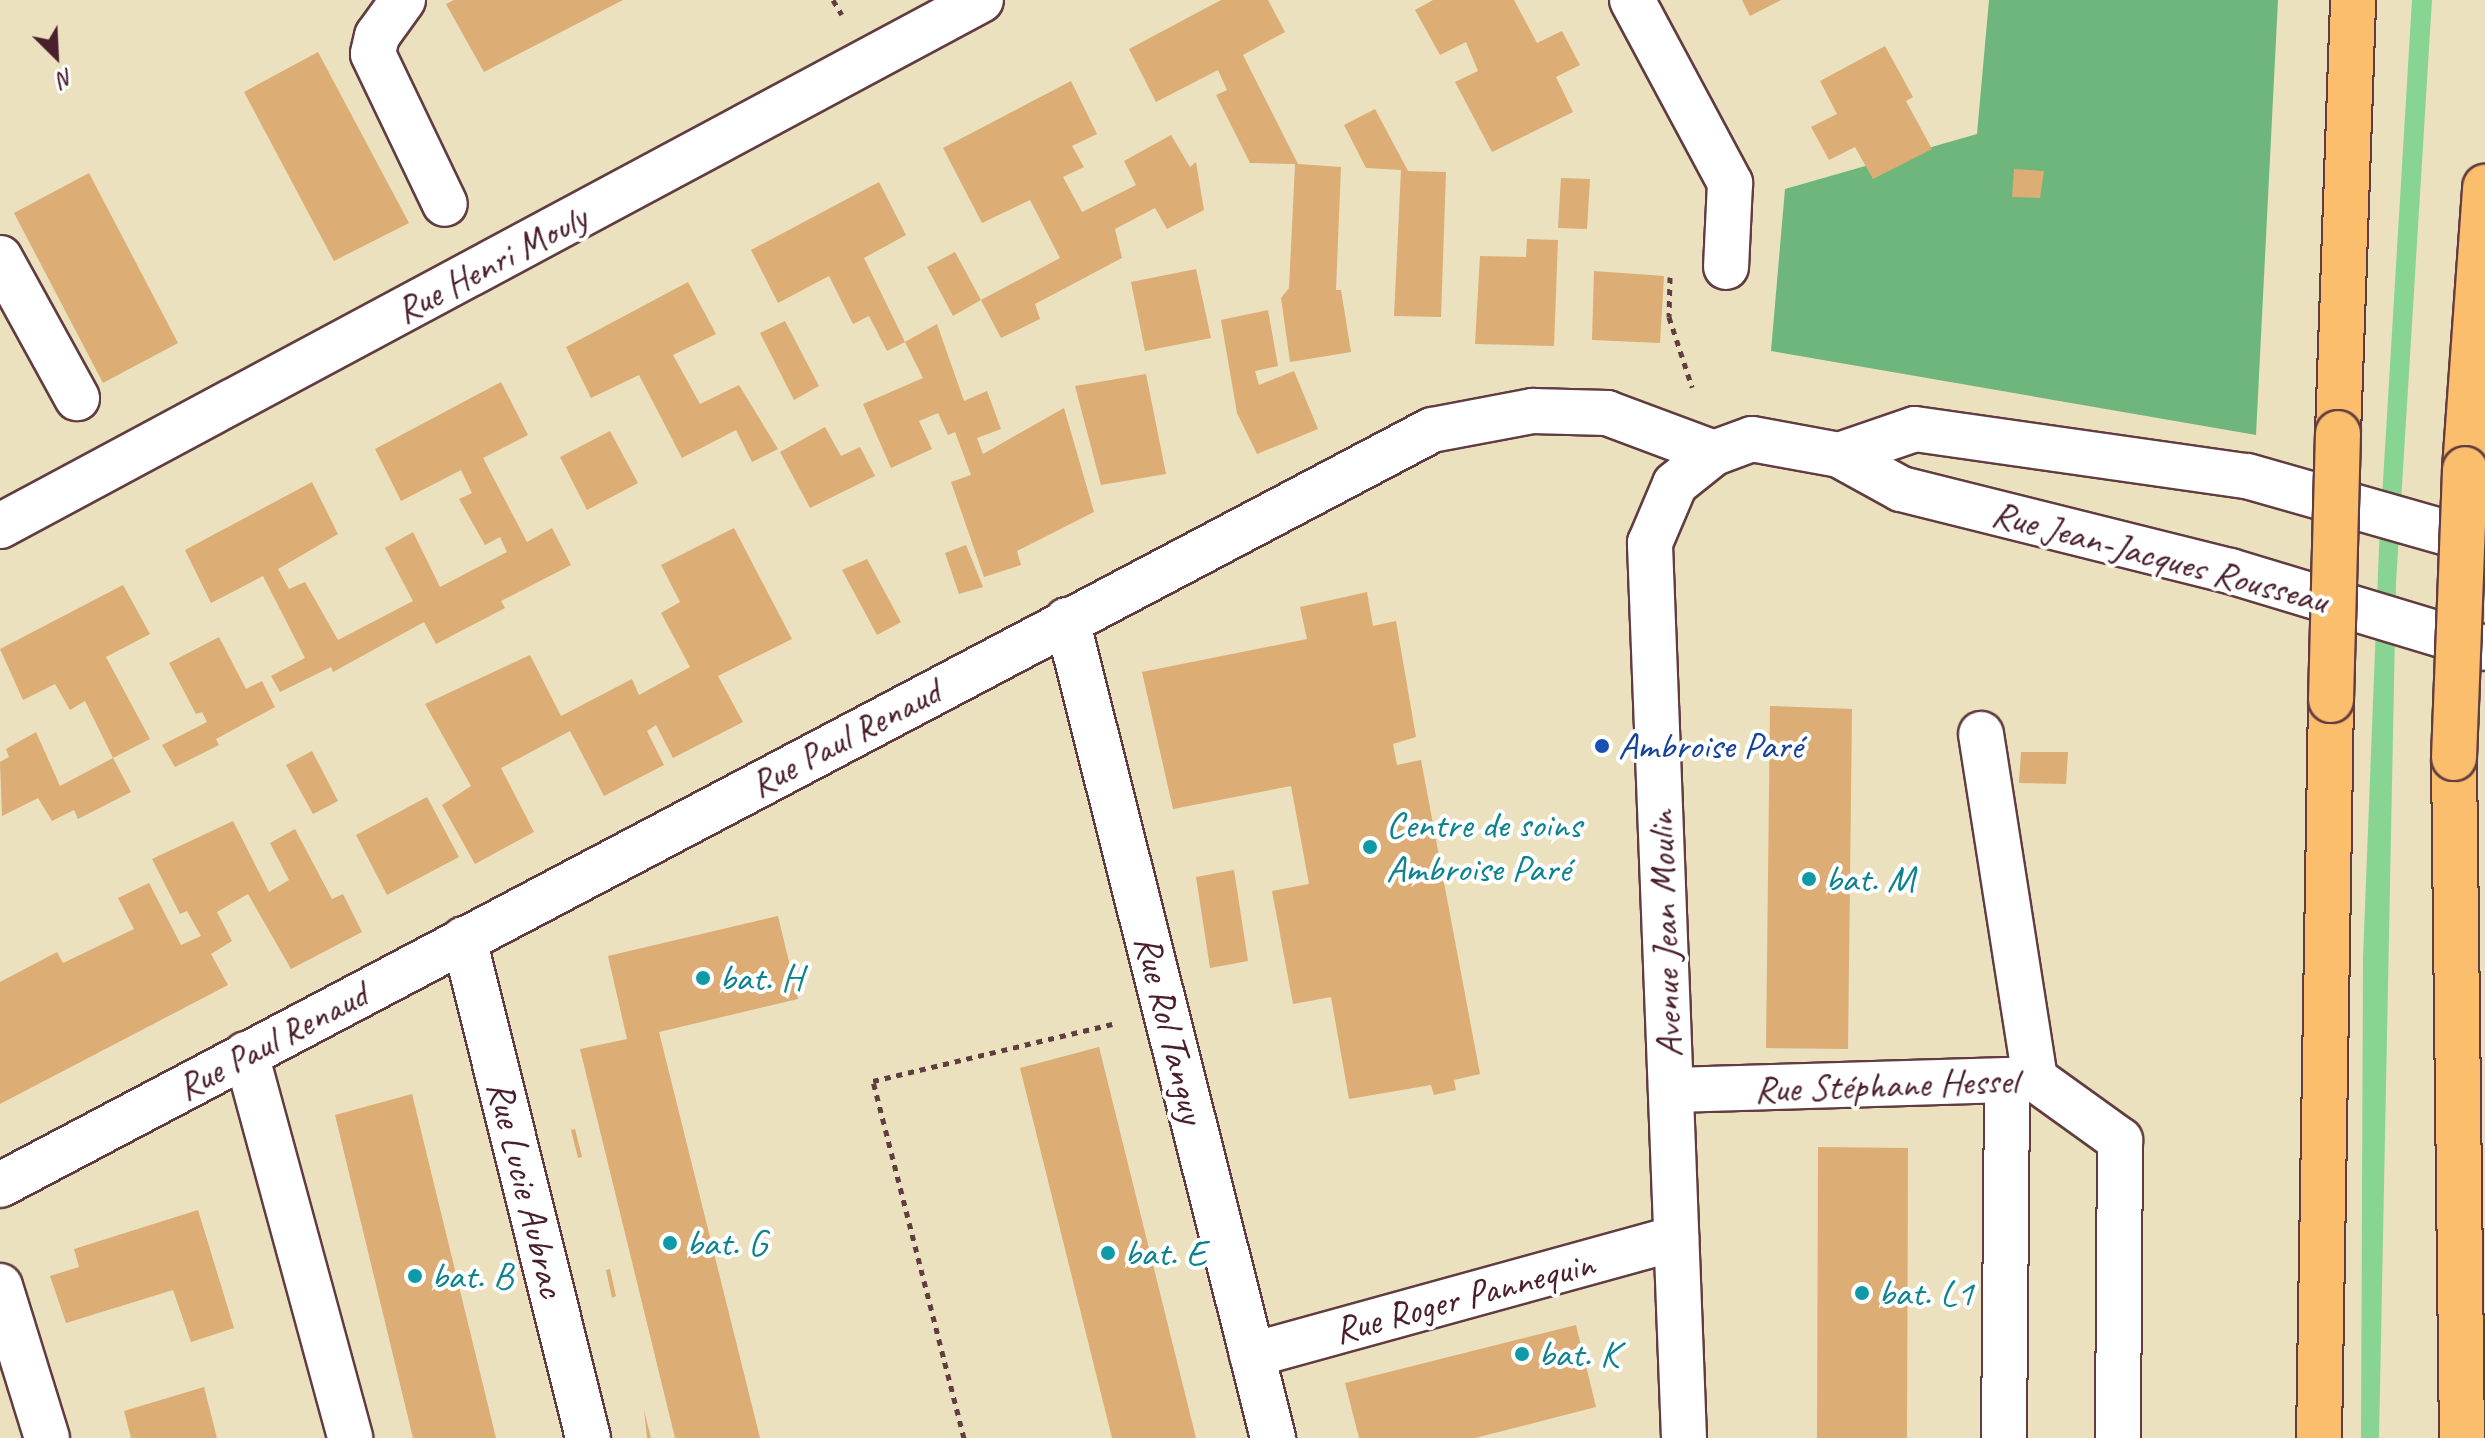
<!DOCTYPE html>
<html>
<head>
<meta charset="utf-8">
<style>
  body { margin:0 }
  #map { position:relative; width:2485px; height:1438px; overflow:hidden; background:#ebe1bf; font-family:Caveat,sans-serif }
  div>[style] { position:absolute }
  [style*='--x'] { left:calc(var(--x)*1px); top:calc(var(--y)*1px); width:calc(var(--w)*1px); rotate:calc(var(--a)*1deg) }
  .green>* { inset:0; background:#88d492 }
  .forest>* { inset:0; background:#6eb67c }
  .building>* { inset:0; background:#dcad74 }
  .path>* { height:5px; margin-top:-2.5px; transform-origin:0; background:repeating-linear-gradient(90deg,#623c41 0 6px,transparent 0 12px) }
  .roads { filter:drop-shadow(2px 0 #623c41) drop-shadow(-2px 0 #623c41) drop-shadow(0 2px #623c41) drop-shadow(0 -2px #623c41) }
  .minor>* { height:44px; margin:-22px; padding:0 22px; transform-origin:22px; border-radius:22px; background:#fff }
  .highway>* { height:44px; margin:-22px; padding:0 22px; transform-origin:22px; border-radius:22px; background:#fabe6d }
  .bridges { filter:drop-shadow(2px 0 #623c41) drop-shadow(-2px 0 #623c41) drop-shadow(0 2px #623c41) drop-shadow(0 -2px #623c41) }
  .highway-bridge>* { height:44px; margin:-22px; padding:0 22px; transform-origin:22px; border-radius:22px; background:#fabe6d }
  .dots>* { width:22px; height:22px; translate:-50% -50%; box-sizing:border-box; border:4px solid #fff; border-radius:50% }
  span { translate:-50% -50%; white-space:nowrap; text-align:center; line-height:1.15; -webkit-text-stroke:8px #fff; paint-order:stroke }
  .street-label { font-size:38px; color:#4a1f2b }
  .transit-label { font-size:38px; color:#164399 }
  .left { translate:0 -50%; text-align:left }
  .culture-label { font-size:38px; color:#0d838f }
  .north { position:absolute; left:16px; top:16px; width:80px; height:80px; -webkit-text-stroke:6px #fff; paint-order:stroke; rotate:156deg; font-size:22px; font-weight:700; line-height:32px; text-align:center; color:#4a1f2b }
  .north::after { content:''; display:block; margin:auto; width:28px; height:36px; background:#4a1f2b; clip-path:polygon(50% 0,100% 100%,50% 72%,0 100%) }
</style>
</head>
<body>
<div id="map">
  <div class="green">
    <div style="clip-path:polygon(2412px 0,2432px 0,2396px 583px,2379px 1438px,2361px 1438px,2363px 958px,2379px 548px)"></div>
  </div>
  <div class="forest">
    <div style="clip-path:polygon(1989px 0,2278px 0,2256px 435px,1771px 351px,1785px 189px,1977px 134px)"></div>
  </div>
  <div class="building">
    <div style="clip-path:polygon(454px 0,623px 0,484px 72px,446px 4px)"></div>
    <div style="clip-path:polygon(1221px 0,1268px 0,1285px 32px,1243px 55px,1298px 164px,1341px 167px,1336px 290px,1341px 290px,1351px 352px,1290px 362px,1281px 298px,1289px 288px,1295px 164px,1250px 163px,1216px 95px,1227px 90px,1218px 70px,1156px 102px,1129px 49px)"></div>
    <div style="clip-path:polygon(1433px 0,1514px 0,1537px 43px,1562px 31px,1580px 65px,1556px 77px,1573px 112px,1492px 152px,1455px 82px,1478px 71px,1466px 42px,1440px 55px,1415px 10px)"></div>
    <div style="clip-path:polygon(1742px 0,1781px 0,1750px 16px)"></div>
    <div style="clip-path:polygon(1885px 46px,1913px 97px,1906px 101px,1932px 149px,1873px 179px,1855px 147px,1829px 160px,1811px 127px,1837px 114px,1820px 81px)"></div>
    <div style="clip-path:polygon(318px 52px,409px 223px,334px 261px,244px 92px)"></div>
    <div style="clip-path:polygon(1071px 81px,1097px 134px,1072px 146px,1084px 167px,1063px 177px,1082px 212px,1136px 185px,1124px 161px,1171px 135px,1190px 167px,1196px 162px,1204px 210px,1167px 229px,1155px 208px,1115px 229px,1122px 258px,1035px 304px,1040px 319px,1001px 338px,981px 300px,1060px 258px,1030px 200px,982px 223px,943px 148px)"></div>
    <div style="clip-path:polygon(1375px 109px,1408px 171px,1446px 172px,1441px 317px,1394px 316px,1401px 170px,1366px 168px,1344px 125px)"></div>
    <div style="clip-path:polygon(2014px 169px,2044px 171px,2040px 198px,2012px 197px)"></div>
    <div style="clip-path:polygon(89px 173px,178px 343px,103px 383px,14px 213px)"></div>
    <div style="clip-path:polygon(1561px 178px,1590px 179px,1587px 229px,1558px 228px)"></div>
    <div style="clip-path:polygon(879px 182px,906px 235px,864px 258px,905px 342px,887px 351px,869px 316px,853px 324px,829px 276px,778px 303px,751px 250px)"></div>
    <div style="clip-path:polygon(1527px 239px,1558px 240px,1554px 346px,1475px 344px,1480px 256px,1526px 257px)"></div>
    <div style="clip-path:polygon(955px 252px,981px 300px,953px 316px,927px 267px)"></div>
    <div style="clip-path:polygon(1196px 269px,1211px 338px,1145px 351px,1131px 282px)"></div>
    <div style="clip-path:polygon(1594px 271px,1664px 276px,1660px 343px,1592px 340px)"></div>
    <div style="clip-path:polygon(688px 282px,716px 334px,673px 355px,700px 404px,739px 385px,778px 449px,752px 462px,736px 430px,682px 458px,639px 375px,591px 398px,566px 347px)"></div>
    <div style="clip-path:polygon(1268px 310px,1278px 366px,1255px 371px,1259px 385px,1294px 371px,1318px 429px,1257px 454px,1237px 413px,1221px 320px)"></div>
    <div style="clip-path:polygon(785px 321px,819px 386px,794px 400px,760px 333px)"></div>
    <div style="clip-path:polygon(937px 324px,964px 401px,987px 391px,1001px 429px,977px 438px,983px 454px,1064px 408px,1094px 512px,1017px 551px,1021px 565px,984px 577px,951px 482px,971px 475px,955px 432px,948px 435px,938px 413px,919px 421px,932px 449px,891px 468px,863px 404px,923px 378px,905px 342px)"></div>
    <div style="clip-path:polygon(1146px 374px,1166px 474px,1101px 485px,1075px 386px)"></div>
    <div style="clip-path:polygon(501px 382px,528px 435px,483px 458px,527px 542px,552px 528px,571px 565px,501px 601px,505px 608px,436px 644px,424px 622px,333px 672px,331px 667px,280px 692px,271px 676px,305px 658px,263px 576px,211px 603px,185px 550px,312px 482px,338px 534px,278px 569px,289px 589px,305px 582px,338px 640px,413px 601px,385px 548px,413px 532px,440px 587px,482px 565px,507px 552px,500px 537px,485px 545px,459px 499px,472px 493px,461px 470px,401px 501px,375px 449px)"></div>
    <div style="clip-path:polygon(825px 427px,841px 456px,860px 447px,875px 476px,810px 508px,780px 452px)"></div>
    <div style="clip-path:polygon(610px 431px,638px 483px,587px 510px,560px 457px)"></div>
    <div style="clip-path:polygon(734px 528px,792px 639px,718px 676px,743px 722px,673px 758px,656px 725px,647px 731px,664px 765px,604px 796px,570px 731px,501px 768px,534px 832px,475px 864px,442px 805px,471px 786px,425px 704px,530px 655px,561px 716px,632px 679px,639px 695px,690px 667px,661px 613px,680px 602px,661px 565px)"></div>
    <div style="clip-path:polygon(966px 545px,983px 587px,959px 594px,945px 553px)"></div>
    <div style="clip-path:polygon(867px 559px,901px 622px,877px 635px,842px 570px)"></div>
    <div style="clip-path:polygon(123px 585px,150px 634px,106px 657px,150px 739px,113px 758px,131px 792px,78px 819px,74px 810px,52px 821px,38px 798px,2px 816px,0 762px,9px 757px,6px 749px,36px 732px,60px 786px,113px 758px,85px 701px,70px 710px,55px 684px,23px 700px,0 649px)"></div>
    <div style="clip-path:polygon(1367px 592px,1373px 626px,1396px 621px,1416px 737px,1393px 744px,1397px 765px,1421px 760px,1480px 1074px,1454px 1080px,1456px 1090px,1434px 1095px,1431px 1085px,1349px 1099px,1331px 997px,1293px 1004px,1272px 891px,1309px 884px,1291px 786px,1173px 809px,1142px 672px,1307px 639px,1300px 607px)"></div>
    <div style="clip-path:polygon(219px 637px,246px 689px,262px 681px,275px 707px,216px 739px,219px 745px,175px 767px,162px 745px,207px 722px,202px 712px,196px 714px,169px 663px)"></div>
    <div style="clip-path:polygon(1770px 706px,1852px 709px,1848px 1049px,1766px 1048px)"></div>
    <div style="clip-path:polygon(312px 751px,338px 801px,313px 814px,286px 765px)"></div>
    <div style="clip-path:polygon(2021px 752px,2068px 752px,2066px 784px,2019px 783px)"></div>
    <div style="clip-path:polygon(427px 797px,459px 857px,387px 895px,356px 835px)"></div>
    <div style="clip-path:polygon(233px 821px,269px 892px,289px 880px,270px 843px,295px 829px,332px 899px,343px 894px,362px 932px,291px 969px,248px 894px,217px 912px,232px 941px,211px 954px,228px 985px,0 1104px,0 982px,57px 952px,63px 963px,134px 929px,118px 898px,149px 883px,181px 945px,201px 936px,187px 911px,180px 914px,152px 859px)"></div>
    <div style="clip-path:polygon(1234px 870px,1248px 961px,1210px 968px,1196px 877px)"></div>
    <div style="clip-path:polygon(778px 916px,798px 999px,659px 1032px,760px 1438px,675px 1438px,580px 1049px,627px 1039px,608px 956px)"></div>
    <div style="clip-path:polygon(1099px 1047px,1196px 1438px,1112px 1438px,1020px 1068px)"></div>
    <div style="clip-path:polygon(412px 1094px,496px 1438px,413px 1438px,335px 1115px)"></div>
    <div style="clip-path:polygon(575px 1129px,582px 1157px,578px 1158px,571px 1130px)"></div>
    <div style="clip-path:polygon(1818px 1147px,1908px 1148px,1907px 1438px,1817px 1438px)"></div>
    <div style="clip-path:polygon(198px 1210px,234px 1328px,191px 1342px,173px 1290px,66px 1323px,50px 1276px,79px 1267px,74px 1249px)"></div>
    <div style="clip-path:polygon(610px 1269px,616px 1296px,612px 1298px,606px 1270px)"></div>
    <div style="clip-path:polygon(1576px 1325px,1596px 1407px,1475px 1438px,1359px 1438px,1345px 1383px)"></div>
    <div style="clip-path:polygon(204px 1387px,217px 1438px,131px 1438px,124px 1411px)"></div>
    <div style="clip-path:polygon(644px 1410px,651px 1438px,647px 1438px)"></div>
  </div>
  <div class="path">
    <div style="--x:833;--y:0;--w:17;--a:59"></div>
    <div style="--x:1670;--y:277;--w:40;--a:91.4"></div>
    <div style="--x:1669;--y:317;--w:74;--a:71.8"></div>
    <div style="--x:964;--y:1438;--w:368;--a:-104.3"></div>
    <div style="--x:873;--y:1081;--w:246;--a:-13.4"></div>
  </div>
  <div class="roads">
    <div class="minor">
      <div style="--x:403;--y:0;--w:44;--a:125.8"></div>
      <div style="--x:377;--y:36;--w:18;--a:103"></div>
      <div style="--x:373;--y:54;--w:166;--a:64.4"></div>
      <div style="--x:1632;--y:0;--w:208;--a:61.8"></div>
      <div style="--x:1730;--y:183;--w:84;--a:92.7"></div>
      <div style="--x:0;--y:258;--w:160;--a:61.2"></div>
      <div style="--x:1839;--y:455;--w:80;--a:-18.9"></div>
      <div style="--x:1915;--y:429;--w:335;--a:8.1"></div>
      <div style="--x:2247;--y:476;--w:248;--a:15.9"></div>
      <div style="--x:0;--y:526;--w:1113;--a:-28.2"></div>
      <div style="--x:1067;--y:620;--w:844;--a:75.86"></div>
      <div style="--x:1981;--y:734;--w:349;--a:81.1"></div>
      <div style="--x:464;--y:939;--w:514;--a:76.04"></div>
      <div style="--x:246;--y:1054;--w:398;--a:74.8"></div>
      <div style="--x:1671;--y:1090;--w:364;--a:-1.7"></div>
      <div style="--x:2035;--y:1079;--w:105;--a:35.7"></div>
      <div style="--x:2120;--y:1140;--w:298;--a:90.4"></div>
      <div style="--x:0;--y:1185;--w:1619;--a:-27.8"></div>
      <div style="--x:1432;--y:430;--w:103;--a:-10.7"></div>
      <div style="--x:1533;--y:411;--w:74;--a:1.5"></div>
      <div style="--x:1607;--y:413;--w:114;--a:20.5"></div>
      <div style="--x:0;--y:1286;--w:159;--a:72.8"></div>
      <div style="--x:1252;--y:1355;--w:440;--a:-15.4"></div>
      <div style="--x:1684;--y:1438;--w:896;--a:-92.18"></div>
      <div style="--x:1650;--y:543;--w:64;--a:-67"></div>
      <div style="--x:1675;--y:484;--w:50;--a:-38.5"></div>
      <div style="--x:1714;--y:453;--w:40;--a:-20.2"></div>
      <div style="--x:1752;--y:439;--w:88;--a:10.4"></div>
      <div style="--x:1839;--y:455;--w:71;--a:28.7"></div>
      <div style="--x:1901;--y:489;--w:339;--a:14"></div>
      <div style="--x:2230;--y:571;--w:266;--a:16.8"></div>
      <div style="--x:2004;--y:1438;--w:358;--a:-89.5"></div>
    </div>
    <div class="highway">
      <div style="--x:2338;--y:433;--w:433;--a:-88"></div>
      <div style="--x:2465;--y:469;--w:283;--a:-85.9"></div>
      <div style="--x:2454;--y:758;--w:680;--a:89.33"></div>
      <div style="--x:2319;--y:1438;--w:738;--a:-89.07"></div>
    </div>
  </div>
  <div class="bridges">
    <div class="highway-bridge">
      <div style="--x:2331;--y:700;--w:267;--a:-88.5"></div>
      <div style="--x:2454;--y:758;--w:289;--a:-87.8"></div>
    </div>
  </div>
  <div class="dots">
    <div style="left:1602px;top:746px;background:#1a4fb4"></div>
    <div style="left:1370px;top:847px;background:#0f9aa8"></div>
    <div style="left:1809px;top:879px;background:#0f9aa8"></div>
    <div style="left:703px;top:978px;background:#0f9aa8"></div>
    <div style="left:670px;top:1243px;background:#0f9aa8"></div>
    <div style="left:1108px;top:1253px;background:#0f9aa8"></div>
    <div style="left:415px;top:1276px;background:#0f9aa8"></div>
    <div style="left:1862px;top:1293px;background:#0f9aa8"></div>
    <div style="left:1522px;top:1354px;background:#0f9aa8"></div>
  </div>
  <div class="street-label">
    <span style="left:491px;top:264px;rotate:-28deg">Rue Henri Mouly</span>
    <span style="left:2160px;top:557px;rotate:15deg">Rue Jean-Jacques Rousseau</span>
    <span style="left:845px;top:738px;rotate:-28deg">Rue Paul Renaud</span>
    <span style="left:1665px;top:934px;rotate:-92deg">Avenue Jean Moulin</span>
    <span style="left:1170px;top:1029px;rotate:76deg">Rue Rol Tanguy</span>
    <span style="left:272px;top:1041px;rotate:-28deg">Rue Paul Renaud</span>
    <span style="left:1886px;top:1085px;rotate:-2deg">Rue Stéphane Hessel</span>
    <span style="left:526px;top:1189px;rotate:76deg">Rue Lucie Aubrac</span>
    <span style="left:1464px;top:1297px;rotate:-15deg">Rue Roger Pannequin</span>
  </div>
  <div class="transit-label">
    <span class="left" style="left:1618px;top:746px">Ambroise Paré</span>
  </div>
  <div class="culture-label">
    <span class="left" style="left:1386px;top:847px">Centre de soins<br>Ambroise Paré</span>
    <span class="left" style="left:1825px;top:879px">bat. M</span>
    <span class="left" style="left:719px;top:978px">bat. H</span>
    <span class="left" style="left:686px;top:1243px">bat. G</span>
    <span class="left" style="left:1124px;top:1253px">bat. E</span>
    <span class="left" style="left:431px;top:1276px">bat. B</span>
    <span class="left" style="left:1878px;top:1293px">bat. L1</span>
    <span class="left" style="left:1538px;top:1354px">bat. K</span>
  </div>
  <div class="north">N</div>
</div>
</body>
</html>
